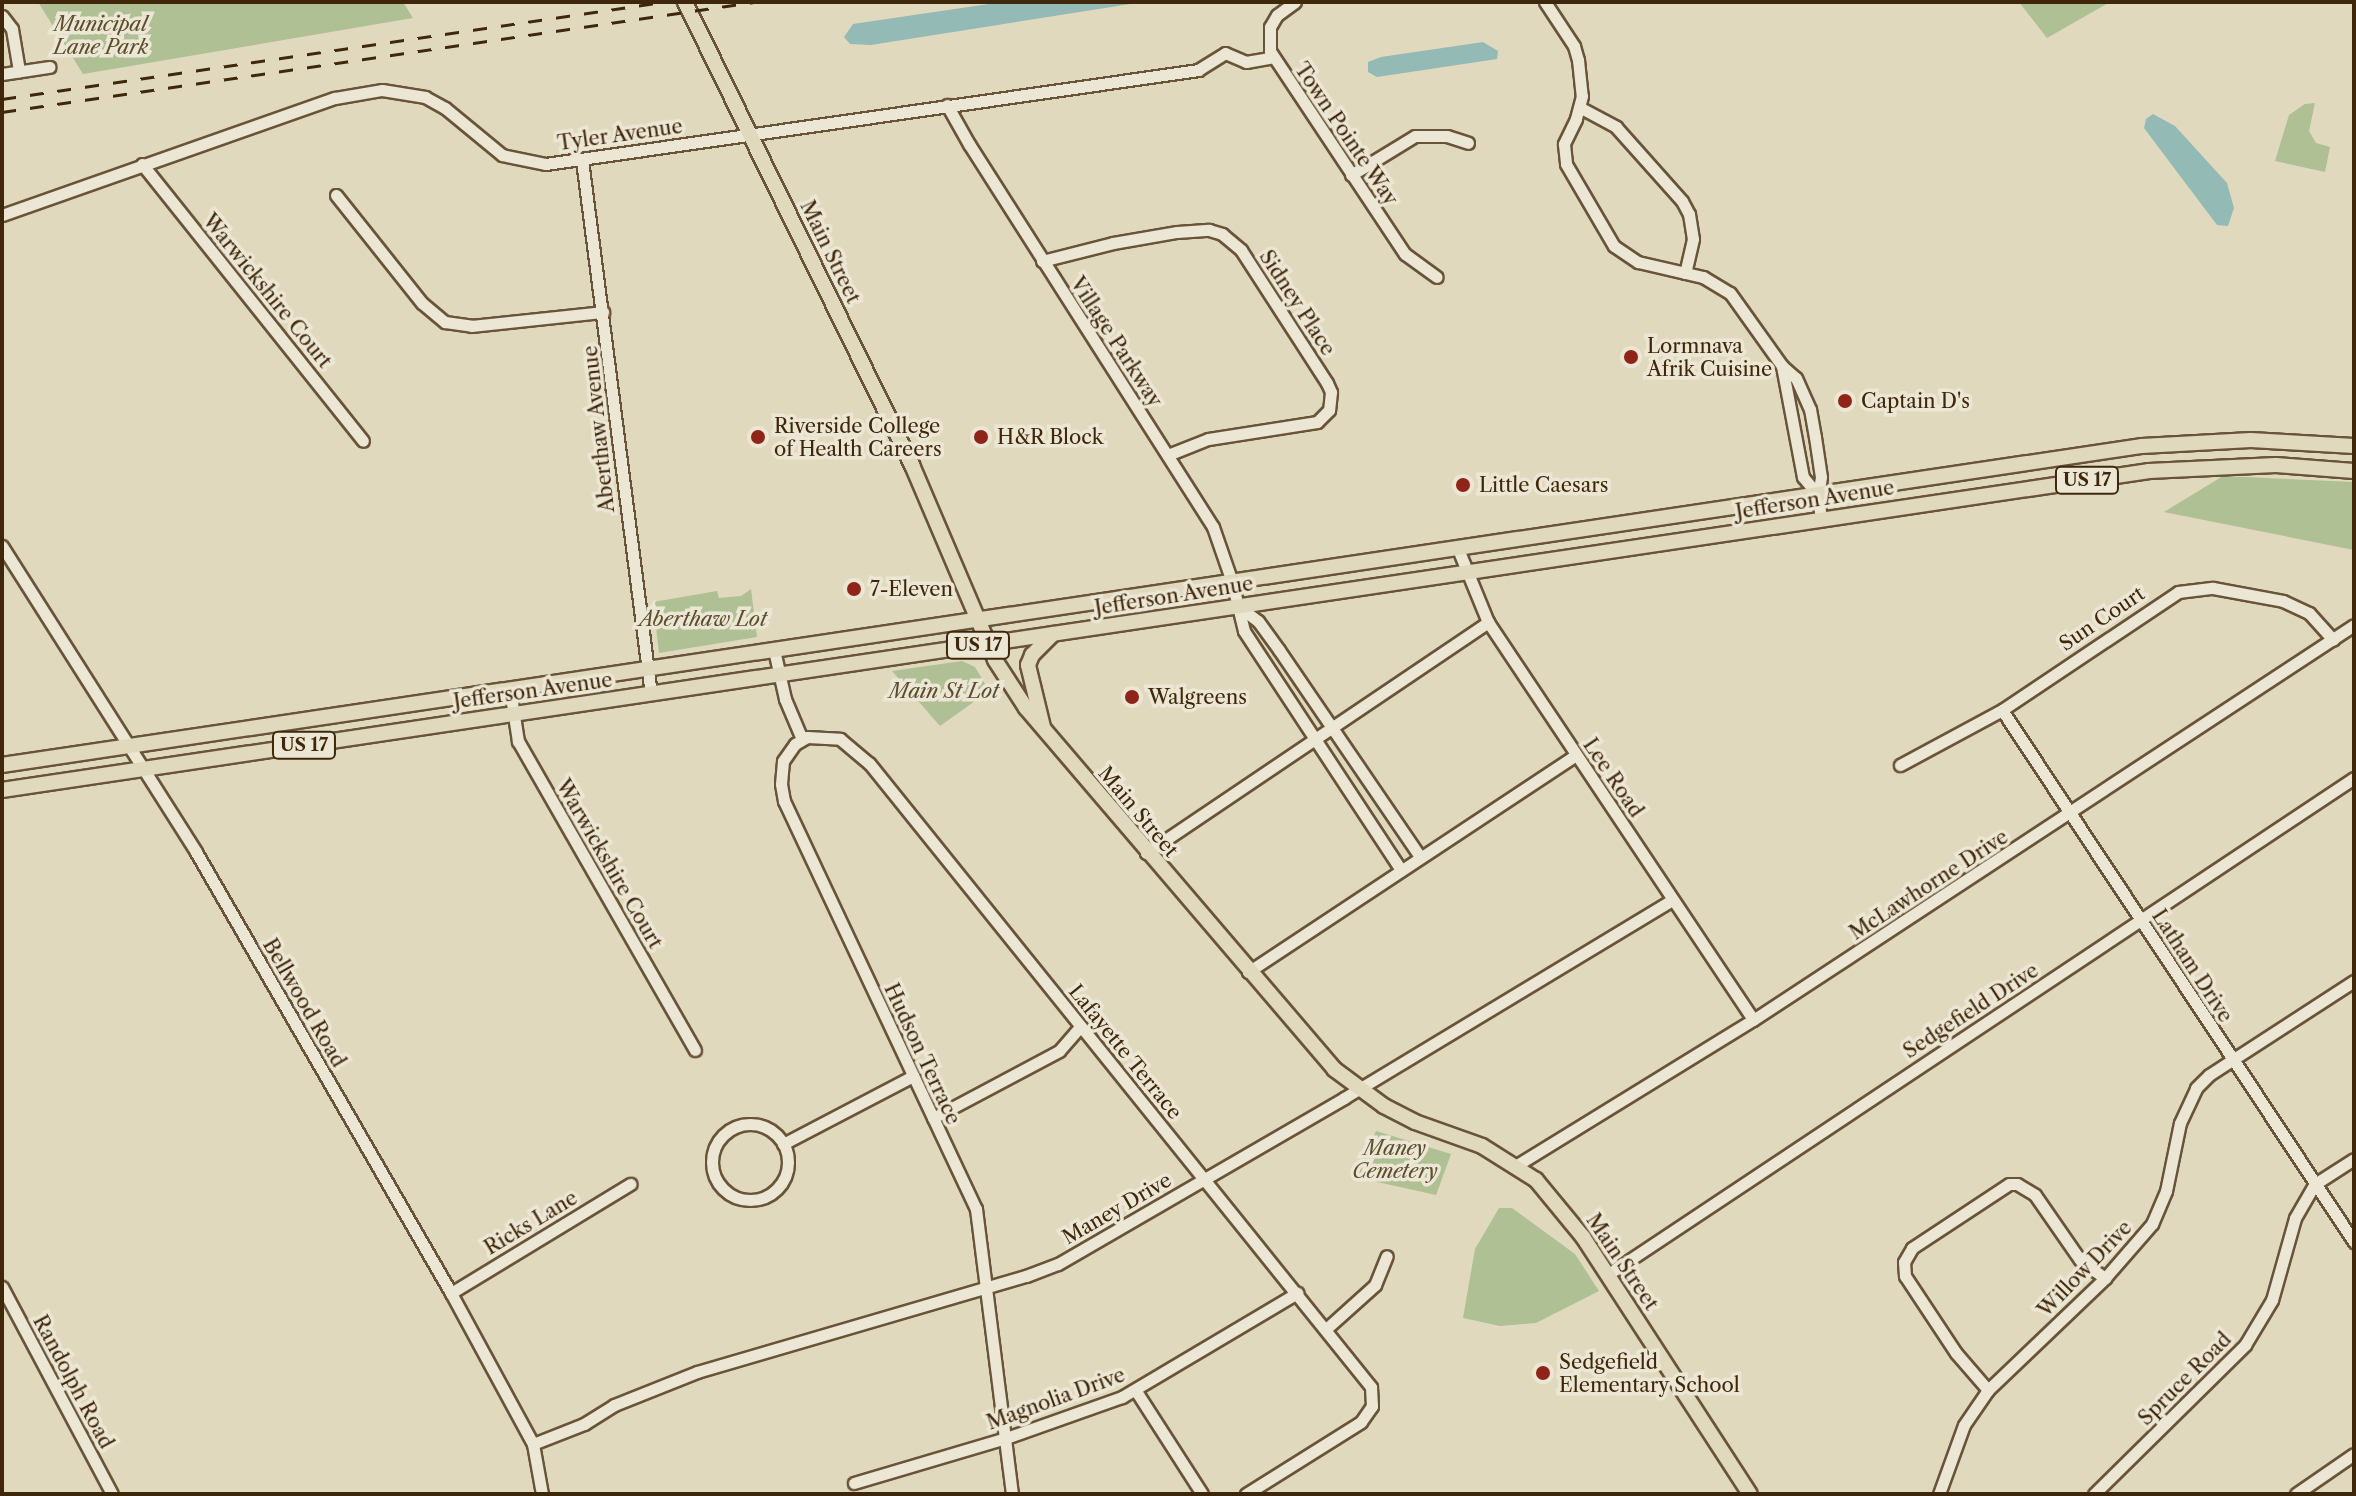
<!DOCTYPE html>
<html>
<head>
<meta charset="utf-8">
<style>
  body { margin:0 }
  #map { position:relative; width:2356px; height:1496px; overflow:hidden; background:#e1d9bd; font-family:"Libre Caslon Text",serif }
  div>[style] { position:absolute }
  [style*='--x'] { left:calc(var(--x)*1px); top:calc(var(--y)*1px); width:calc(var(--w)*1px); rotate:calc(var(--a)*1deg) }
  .green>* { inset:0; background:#aec094 }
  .water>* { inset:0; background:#94bab5 }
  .roads { filter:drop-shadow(2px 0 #685438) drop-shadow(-2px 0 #685438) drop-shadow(0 2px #685438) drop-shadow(0 -2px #685438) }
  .minor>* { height:11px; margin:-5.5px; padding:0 5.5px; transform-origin:5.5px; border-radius:5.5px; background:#ece6d4 }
  .minor>.ring { margin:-5.5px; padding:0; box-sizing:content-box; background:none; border:11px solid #ece6d4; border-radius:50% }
  .major>* { height:14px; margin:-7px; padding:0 7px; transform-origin:7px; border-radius:7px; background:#e1d9bd }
  .rail>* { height:3px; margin-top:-1.5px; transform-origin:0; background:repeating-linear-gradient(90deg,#3f270b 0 14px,transparent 0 28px) }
  .dots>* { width:22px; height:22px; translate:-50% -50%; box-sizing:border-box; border:4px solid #ece6d4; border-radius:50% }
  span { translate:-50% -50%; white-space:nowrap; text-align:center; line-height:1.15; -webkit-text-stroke:7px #ece6d4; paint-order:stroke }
  .shield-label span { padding:2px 6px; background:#ece6d4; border:2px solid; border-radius:6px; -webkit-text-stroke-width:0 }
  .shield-label { font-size:18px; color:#3f270b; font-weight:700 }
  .park-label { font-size:20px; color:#5b4d2d; font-style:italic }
  .street-label { font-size:20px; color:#3f270b }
  .poi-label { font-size:20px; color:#3f270b }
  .left { translate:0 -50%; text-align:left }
  .frame { position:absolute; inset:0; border:4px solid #3f270b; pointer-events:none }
</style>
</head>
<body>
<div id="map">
  <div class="green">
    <div style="clip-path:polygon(38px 2px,403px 2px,413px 18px,83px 74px)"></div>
    <div style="clip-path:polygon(2019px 2px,2110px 2px,2047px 38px)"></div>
    <div style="clip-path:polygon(2315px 103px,2309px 131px,2316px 143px,2330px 147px,2325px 172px,2275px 161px,2289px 115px,2305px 104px)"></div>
    <div style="clip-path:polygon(2223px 476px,2354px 482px,2354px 550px,2164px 512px)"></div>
    <div style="clip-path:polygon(751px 589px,757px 637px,659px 653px,653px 602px,717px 591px,719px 598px,741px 596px)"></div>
    <div style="clip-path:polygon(962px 661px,975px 667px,989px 691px,940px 726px,892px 671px)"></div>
    <div style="clip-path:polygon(1376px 1131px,1451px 1154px,1436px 1195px,1355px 1177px)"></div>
    <div style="clip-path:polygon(1499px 1208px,1512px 1208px,1575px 1254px,1599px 1291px,1536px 1323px,1500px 1326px,1463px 1318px,1475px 1249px)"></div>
  </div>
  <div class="water">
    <div style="clip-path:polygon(1002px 2px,1143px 2px,871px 45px,850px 44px,844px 37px,853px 24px)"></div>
    <div style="clip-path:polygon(1483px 42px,1498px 51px,1497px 59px,1377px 77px,1368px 72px,1368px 62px,1381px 57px)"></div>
    <div style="clip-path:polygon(2153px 114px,2175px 126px,2227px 183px,2234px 208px,2228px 226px,2217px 225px,2144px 128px,2146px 119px)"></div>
  </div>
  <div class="roads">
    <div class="minor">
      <div style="--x:1295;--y:2;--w:22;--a:144"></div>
      <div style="--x:1277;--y:15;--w:14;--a:120"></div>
      <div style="--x:1270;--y:27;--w:24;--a:90"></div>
      <div style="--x:1270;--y:51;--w:244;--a:56.4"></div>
      <div style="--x:1405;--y:254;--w:39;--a:36"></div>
      <div style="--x:1545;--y:2;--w:53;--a:56.6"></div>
      <div style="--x:1574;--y:46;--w:15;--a:74"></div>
      <div style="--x:1578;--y:60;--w:36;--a:84"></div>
      <div style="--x:1582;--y:96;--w:24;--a:105"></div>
      <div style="--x:1576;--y:119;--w:28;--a:116"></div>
      <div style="--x:1564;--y:144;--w:20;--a:84"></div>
      <div style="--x:1566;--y:164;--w:95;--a:59.7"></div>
      <div style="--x:1614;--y:246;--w:29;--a:34"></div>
      <div style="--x:1638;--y:262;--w:67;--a:13"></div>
      <div style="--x:1703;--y:277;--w:31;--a:31"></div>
      <div style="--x:1730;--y:293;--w:90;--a:54.5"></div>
      <div style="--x:1782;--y:366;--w:18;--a:41"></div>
      <div style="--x:1796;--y:378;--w:34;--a:66"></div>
      <div style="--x:1810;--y:409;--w:28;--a:80"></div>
      <div style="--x:1815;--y:437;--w:40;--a:81.5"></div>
      <div style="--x:1821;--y:477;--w:18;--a:99"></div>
      <div style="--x:1818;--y:495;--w:24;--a:83"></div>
      <div style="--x:2;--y:16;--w:16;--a:52"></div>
      <div style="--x:12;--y:29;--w:43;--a:80.5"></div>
      <div style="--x:2;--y:74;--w:48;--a:-8.5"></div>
      <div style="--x:947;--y:105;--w:45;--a:60.6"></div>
      <div style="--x:969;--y:144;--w:454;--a:57.5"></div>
      <div style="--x:1213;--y:527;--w:58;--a:70.9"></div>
      <div style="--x:1232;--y:582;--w:50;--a:76.2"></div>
      <div style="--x:1244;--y:631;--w:286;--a:56.7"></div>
      <div style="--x:1581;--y:108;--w:40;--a:28"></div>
      <div style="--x:1616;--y:127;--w:99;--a:48.3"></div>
      <div style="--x:1682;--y:201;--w:15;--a:62"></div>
      <div style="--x:1689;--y:214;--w:25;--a:81"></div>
      <div style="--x:1693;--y:239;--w:35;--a:103"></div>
      <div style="--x:582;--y:160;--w:538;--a:82.64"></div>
      <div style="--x:142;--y:164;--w:354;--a:51.4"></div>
      <div style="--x:1351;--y:175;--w:75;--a:-31.4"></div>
      <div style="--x:1415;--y:136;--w:32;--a:0"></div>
      <div style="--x:1447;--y:136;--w:22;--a:18"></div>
      <div style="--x:336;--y:195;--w:138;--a:51.5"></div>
      <div style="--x:422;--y:303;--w:30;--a:40"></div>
      <div style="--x:445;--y:322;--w:27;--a:8"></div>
      <div style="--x:472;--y:326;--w:132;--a:-6.1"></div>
      <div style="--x:2;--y:215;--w:353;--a:-19.4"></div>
      <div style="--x:335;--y:98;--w:48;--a:-9.7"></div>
      <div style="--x:382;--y:90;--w:44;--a:9.2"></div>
      <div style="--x:425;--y:97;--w:23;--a:29"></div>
      <div style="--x:445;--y:108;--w:74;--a:39.5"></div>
      <div style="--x:502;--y:155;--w:45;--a:11.6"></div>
      <div style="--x:546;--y:164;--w:659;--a:-8.2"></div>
      <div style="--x:1198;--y:70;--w:32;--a:-32"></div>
      <div style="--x:1225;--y:53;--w:23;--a:23"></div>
      <div style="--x:1246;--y:62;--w:27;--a:-10"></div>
      <div style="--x:1042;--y:261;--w:73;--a:-14.2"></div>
      <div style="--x:1113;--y:243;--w:65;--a:-9.8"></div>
      <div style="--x:1177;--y:232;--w:32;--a:-4"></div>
      <div style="--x:1209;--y:230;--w:14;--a:17"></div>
      <div style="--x:1222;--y:234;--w:25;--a:40"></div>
      <div style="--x:1241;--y:250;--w:158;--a:57.1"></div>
      <div style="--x:1327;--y:383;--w:10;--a:66"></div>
      <div style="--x:1331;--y:392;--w:18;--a:96"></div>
      <div style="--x:1329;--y:410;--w:17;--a:135"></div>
      <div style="--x:1317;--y:422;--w:110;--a:171.1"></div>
      <div style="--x:1208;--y:439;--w:43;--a:158.2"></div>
      <div style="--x:1782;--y:366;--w:113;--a:79.3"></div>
      <div style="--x:1803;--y:477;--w:23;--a:50"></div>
      <div style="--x:2;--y:546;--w:362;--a:57.6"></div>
      <div style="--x:196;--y:852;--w:509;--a:59.96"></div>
      <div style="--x:451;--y:1293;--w:172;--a:61.5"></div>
      <div style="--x:533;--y:1444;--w:51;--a:79.8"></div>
      <div style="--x:1458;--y:549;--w:79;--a:67.7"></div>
      <div style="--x:1488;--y:622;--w:478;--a:56.3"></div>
      <div style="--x:1238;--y:606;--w:25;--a:37"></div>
      <div style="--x:1258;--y:621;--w:36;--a:54"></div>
      <div style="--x:1279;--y:650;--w:250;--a:55.7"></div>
      <div style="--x:774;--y:650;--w:50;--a:77.3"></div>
      <div style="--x:785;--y:699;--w:43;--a:67"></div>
      <div style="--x:510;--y:690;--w:52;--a:81.1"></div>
      <div style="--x:518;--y:741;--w:356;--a:60.2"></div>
      <div style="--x:2002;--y:710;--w:638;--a:56.51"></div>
      <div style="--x:1900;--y:765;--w:116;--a:-28.3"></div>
      <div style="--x:2002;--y:710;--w:212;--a:-33.8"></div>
      <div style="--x:2178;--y:592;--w:35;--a:-7"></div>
      <div style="--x:2213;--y:588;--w:71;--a:10.5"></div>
      <div style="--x:2283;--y:601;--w:29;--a:25"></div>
      <div style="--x:2309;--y:613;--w:36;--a:48"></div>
      <div style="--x:1146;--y:853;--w:413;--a:-34"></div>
      <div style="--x:1248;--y:972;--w:393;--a:-33.5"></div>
      <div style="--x:933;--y:1118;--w:143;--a:-28"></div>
      <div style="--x:1059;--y:1051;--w:33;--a:-49"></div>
      <div class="ring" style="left:712px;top:1124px;width:65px;height:65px"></div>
      <div style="--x:783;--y:1144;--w:147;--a:-27.6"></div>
      <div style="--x:1517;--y:1165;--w:277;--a:-31.6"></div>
      <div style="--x:1753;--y:1020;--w:719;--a:-33.31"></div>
      <div style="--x:1607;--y:1275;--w:897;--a:-33.64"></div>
      <div style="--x:2;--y:1287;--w:234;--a:62"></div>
      <div style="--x:451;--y:1293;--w:210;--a:-31.3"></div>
      <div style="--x:1326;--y:1329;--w:66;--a:-41.9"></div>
      <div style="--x:1375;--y:1285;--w:31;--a:-68"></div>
      <div style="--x:1988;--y:1390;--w:49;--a:-130.9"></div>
      <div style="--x:1956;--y:1353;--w:92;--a:-123.5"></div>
      <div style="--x:1905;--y:1276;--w:14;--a:-94"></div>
      <div style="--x:1904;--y:1262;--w:16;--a:-60"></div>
      <div style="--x:1912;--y:1248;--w:116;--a:-33.4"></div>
      <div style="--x:2009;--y:1184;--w:8;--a:0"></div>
      <div style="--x:2017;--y:1184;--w:21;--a:31"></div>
      <div style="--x:2035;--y:1195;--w:79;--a:55.3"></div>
      <div style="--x:2080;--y:1260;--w:31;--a:36"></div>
      <div style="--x:1136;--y:1391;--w:122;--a:57.3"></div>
      <div style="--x:533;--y:1444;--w:55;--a:-21.4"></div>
      <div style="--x:584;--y:1424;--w:36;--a:-32"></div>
      <div style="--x:614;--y:1405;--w:89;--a:-21.7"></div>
      <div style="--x:697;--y:1372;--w:343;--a:-16.3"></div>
      <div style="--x:1026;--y:1276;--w:34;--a:-21"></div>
      <div style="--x:1058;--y:1264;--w:331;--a:-30.1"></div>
      <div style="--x:1344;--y:1098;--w:383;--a:-31.1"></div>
      <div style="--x:854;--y:1483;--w:159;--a:-16.5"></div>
      <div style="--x:1006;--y:1438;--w:123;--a:-19.5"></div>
      <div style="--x:1122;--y:1397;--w:204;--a:-30.7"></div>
      <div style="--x:1012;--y:1494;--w:287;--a:-97.2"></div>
      <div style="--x:976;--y:1209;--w:451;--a:-115.2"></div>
      <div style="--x:784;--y:801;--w:17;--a:-100"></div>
      <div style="--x:781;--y:784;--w:23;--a:-85"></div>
      <div style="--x:783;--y:761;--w:21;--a:-55"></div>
      <div style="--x:795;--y:744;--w:14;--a:-30"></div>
      <div style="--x:807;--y:737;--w:33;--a:3"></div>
      <div style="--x:840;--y:739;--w:38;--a:40"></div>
      <div style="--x:869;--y:763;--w:801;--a:51.18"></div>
      <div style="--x:1371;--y:1387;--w:19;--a:87"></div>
      <div style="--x:1372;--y:1406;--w:19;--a:125"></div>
      <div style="--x:1361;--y:1422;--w:136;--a:147.9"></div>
      <div style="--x:1939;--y:1494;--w:73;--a:-70.1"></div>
      <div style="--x:1964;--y:1425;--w:42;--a:-55.6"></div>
      <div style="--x:1988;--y:1390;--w:162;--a:-43.7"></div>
      <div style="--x:2105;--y:1278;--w:72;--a:-49"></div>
      <div style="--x:2152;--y:1224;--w:36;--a:-67"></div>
      <div style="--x:2166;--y:1191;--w:69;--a:-78.4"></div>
      <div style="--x:2180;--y:1123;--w:38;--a:-65"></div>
      <div style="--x:2196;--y:1088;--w:18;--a:-45"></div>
      <div style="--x:2209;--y:1075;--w:173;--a:-33"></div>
      <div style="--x:2094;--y:1494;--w:212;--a:-44.6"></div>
      <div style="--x:2245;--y:1345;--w:52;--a:-59"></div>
      <div style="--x:2272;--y:1300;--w:85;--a:-74.3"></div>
      <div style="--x:2295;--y:1218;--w:39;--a:-60"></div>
      <div style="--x:2315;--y:1184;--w:46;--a:-32.7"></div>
      <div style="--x:2296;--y:1494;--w:70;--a:-34.6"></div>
    </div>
    <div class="major">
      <div style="--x:685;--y:2;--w:516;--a:63.88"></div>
      <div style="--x:912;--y:465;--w:212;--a:66.9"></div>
      <div style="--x:995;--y:660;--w:57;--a:57.1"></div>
      <div style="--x:1026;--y:708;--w:475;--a:49.5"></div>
      <div style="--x:1334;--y:1069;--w:62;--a:36.5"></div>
      <div style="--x:1384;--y:1106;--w:35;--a:27"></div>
      <div style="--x:1415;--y:1122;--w:71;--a:19.7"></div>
      <div style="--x:1482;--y:1146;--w:64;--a:32.2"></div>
      <div style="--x:1536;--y:1180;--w:74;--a:50.5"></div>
      <div style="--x:1583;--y:1237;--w:306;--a:57"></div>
      <div style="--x:1043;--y:727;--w:64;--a:-103.6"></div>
      <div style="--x:1028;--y:665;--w:11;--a:-68"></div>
      <div style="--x:1032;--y:655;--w:30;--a:-45"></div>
      <div style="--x:2;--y:765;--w:2164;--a:-8.48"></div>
      <div style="--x:2142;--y:446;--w:109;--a:-3.2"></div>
      <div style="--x:2251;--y:440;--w:103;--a:3.3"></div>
      <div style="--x:2;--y:790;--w:2171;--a:-8.45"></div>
      <div style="--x:2149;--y:471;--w:127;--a:-2.7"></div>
      <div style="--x:2276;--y:465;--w:78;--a:4.4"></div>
    </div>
  </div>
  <div class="rail">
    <div style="--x:2;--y:99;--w:668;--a:-8.35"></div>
    <div style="--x:2;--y:112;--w:760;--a:-8.32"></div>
  </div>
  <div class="dots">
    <div style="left:1631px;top:357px;background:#8f2418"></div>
    <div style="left:1845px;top:401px;background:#8f2418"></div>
    <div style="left:758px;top:437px;background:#8f2418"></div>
    <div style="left:981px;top:437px;background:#8f2418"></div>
    <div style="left:1463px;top:485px;background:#8f2418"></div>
    <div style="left:854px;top:589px;background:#8f2418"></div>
    <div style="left:1132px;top:697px;background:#8f2418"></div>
    <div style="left:1543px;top:1373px;background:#8f2418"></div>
  </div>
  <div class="shield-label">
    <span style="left:2087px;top:480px">US 17</span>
    <span style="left:978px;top:645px">US 17</span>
    <span style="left:304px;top:745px">US 17</span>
  </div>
  <div class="park-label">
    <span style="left:101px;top:36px">Municipal<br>Lane Park</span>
    <span style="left:703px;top:619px">Aberthaw Lot</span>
    <span style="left:944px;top:691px">Main St Lot</span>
    <span style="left:1395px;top:1160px">Maney<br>Cemetery</span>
  </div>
  <div class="street-label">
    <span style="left:1346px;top:134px;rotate:56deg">Town Pointe Way</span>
    <span style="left:620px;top:135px;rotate:-8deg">Tyler Avenue</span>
    <span style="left:830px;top:252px;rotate:64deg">Main Street</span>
    <span style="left:267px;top:291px;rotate:51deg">Warwickshire Court</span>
    <span style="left:1297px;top:303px;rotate:57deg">Sidney Place</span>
    <span style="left:1116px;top:342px;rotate:57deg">Village Parkway</span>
    <span style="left:599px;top:429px;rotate:-96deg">Aberthaw Avenue</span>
    <span style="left:1815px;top:500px;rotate:-9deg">Jefferson Avenue</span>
    <span style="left:1174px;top:596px;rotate:-9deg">Jefferson Avenue</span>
    <span style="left:2102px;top:619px;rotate:-34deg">Sun Court</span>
    <span style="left:533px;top:691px;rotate:-8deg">Jefferson Avenue</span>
    <span style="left:1613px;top:778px;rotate:56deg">Lee Road</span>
    <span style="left:1138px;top:812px;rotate:50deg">Main Street</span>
    <span style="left:609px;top:864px;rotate:60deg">Warwickshire Court</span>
    <span style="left:1929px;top:885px;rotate:-33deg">McLawhorne Drive</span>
    <span style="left:2192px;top:966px;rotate:57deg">Latham Drive</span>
    <span style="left:304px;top:1003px;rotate:60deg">Bellwood Road</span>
    <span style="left:1971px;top:1011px;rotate:-33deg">Sedgefield Drive</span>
    <span style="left:1125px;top:1052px;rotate:51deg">Lafayette Terrace</span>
    <span style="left:922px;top:1054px;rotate:65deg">Hudson Terrace</span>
    <span style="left:1117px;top:1209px;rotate:-30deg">Maney Drive</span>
    <span style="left:531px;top:1223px;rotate:-31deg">Ricks Lane</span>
    <span style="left:1622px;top:1262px;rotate:56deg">Main Street</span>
    <span style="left:2085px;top:1269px;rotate:-46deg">Willow Drive</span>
    <span style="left:2185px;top:1379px;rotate:-45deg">Spruce Road</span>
    <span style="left:73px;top:1382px;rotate:62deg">Randolph Road</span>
    <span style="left:1056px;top:1399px;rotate:-20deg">Magnolia Drive</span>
  </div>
  <div class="poi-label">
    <span class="left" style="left:1647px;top:358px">Lormnava<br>Afrik Cuisine</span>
    <span class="left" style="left:1861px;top:401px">Captain D's</span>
    <span class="left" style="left:774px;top:438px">Riverside College<br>of Health Careers</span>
    <span class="left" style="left:997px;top:437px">H&amp;R Block</span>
    <span class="left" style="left:1479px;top:485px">Little Caesars</span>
    <span class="left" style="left:870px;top:589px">7-Eleven</span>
    <span class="left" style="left:1148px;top:697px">Walgreens</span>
    <span class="left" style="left:1559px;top:1374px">Sedgefield<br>Elementary School</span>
  </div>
  <div class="frame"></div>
</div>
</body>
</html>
